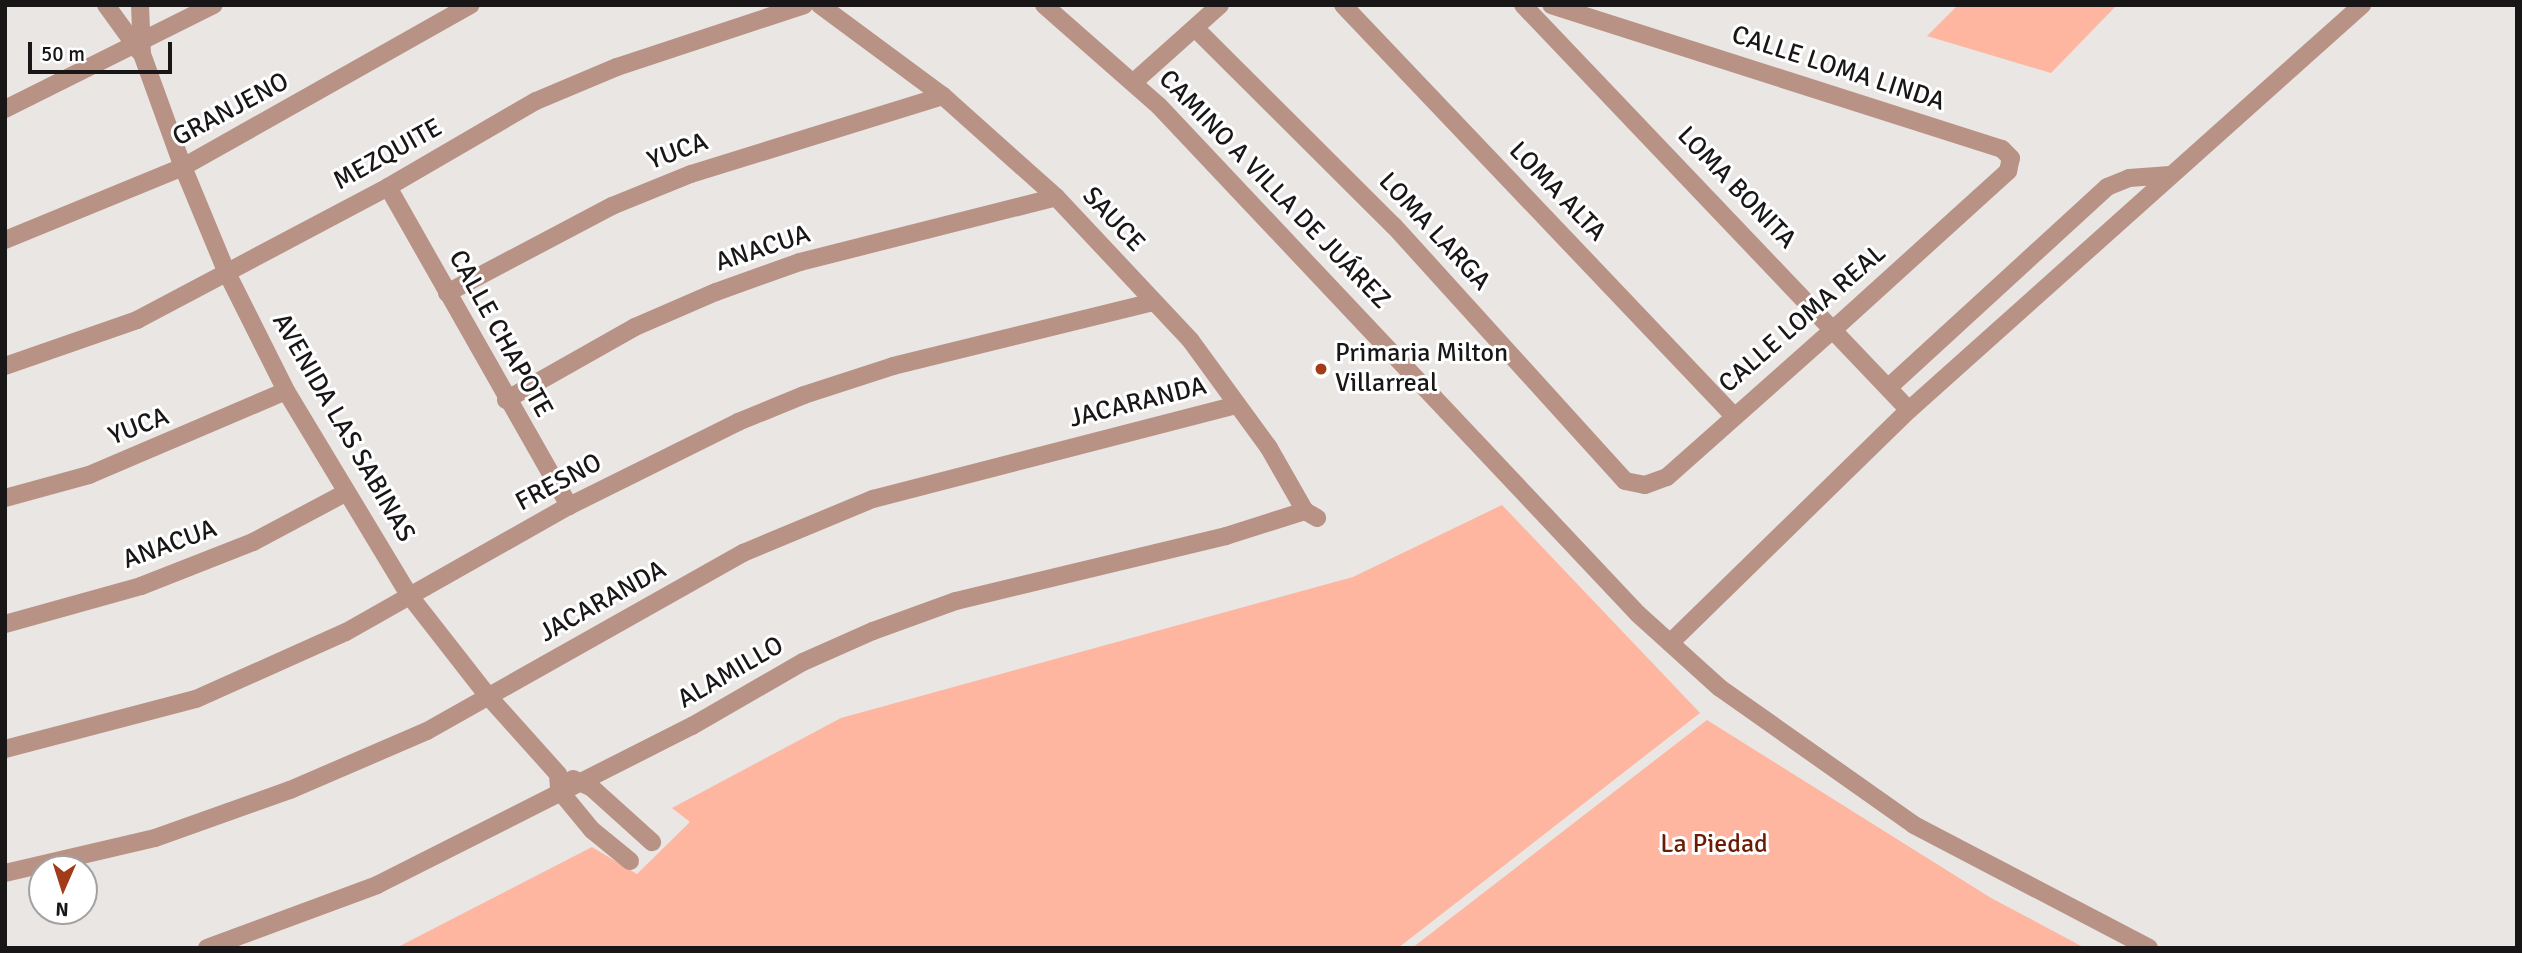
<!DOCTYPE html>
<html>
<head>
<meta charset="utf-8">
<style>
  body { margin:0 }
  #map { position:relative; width:2522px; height:953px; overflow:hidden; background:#e9e6e4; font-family:Signika,sans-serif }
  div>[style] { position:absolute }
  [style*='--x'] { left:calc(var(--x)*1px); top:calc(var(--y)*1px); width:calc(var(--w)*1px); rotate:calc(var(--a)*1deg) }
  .green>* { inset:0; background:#feb6a0 }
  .street>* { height:18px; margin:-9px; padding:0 9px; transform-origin:9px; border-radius:9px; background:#b99286 }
  .dots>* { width:19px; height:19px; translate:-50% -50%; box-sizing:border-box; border:4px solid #fff; border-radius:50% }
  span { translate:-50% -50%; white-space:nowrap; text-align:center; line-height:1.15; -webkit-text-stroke:6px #fff; paint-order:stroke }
  .street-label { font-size:26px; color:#181616 }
  .poi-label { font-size:26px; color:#181616 }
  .left { translate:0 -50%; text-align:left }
  .park-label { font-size:26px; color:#6a1d02 }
  .frame { position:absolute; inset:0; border:7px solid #181616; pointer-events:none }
  .north { position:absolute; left:28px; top:855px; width:70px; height:70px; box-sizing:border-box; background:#fff; border:2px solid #a3a2a2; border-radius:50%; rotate:183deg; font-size:19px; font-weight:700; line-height:28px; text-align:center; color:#181616 }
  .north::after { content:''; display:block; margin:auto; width:24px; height:32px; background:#a23b18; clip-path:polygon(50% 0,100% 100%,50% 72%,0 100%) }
  .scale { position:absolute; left:28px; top:42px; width:144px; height:32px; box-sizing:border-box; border:4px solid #181616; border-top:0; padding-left:9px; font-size:21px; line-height:24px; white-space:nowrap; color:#181616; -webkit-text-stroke:5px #fff; paint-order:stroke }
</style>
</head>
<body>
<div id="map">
  <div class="green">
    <div style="clip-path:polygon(1958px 5px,2117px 5px,2051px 73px,1927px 36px)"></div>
    <div style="clip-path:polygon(1502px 505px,1700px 713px,1398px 948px,396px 948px,592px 847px,637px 874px,690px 822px,672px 808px,841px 718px,1353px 577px)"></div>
    <div style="clip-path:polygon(1707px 720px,1991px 898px,2085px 948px,1412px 948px)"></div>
  </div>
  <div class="street">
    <div style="--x:106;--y:5;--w:58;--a:54.1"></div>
    <div style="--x:140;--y:5;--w:49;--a:87.7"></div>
    <div style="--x:142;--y:54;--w:120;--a:70.1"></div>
    <div style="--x:183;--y:167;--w:113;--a:67.5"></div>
    <div style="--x:226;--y:271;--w:134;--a:63.4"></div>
    <div style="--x:286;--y:391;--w:238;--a:58.9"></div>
    <div style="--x:409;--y:595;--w:128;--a:52"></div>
    <div style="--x:488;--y:696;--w:105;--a:48.1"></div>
    <div style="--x:558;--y:774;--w:16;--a:86"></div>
    <div style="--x:559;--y:790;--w:52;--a:50.5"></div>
    <div style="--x:592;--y:830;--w:49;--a:39.2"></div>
    <div style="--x:820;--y:5;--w:153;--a:36.5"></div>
    <div style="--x:943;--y:96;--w:152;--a:41.8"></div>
    <div style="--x:1056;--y:197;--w:197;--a:46.8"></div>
    <div style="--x:1191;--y:341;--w:132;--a:53.9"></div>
    <div style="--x:1269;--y:448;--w:73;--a:60.3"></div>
    <div style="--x:1305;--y:511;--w:14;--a:30"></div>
    <div style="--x:1044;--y:5;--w:153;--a:41.3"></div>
    <div style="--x:1159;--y:106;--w:698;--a:46.68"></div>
    <div style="--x:1638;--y:614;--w:110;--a:42.1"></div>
    <div style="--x:1720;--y:688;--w:237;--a:35.2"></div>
    <div style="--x:1914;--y:825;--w:265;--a:27.6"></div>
    <div style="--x:1343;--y:5;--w:566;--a:46.43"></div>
    <div style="--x:1523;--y:5;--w:559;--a:46.38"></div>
    <div style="--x:1195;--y:28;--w:281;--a:44.9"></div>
    <div style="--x:1394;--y:226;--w:344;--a:47.8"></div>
    <div style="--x:1625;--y:481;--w:20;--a:11"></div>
    <div style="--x:1645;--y:485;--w:23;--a:-20"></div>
    <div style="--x:1667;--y:477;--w:225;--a:-41.6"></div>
    <div style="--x:1835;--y:328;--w:234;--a:-42.2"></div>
    <div style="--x:2008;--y:171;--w:13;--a:-77"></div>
    <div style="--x:2011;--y:158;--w:13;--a:-135"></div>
    <div style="--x:2002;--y:149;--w:473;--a:-162.3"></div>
    <div style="--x:1135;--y:81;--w:114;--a:-41.8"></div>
    <div style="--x:5;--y:109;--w:233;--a:-26.5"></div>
    <div style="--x:388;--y:187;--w:367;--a:60.4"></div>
    <div style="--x:5;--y:240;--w:192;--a:-22.3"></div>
    <div style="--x:183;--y:167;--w:330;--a:-29.4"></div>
    <div style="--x:447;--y:293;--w:187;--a:-27.8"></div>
    <div style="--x:612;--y:206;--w:85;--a:-22.1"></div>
    <div style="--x:691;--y:174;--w:264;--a:-17.2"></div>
    <div style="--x:5;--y:366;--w:140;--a:-19.2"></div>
    <div style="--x:137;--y:320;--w:284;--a:-27.9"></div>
    <div style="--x:388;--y:187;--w:171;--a:-30.2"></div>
    <div style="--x:536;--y:101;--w:88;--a:-22.8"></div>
    <div style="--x:617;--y:67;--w:197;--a:-18.3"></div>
    <div style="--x:1890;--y:386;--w:294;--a:-42.5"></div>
    <div style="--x:2107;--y:187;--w:24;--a:-22"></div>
    <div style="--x:2129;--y:178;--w:41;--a:-4.2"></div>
    <div style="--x:506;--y:400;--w:148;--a:-29.5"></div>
    <div style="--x:635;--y:327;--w:88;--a:-23.4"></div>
    <div style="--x:716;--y:292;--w:89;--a:-19.7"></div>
    <div style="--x:800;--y:262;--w:264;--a:-14.2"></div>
    <div style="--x:5;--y:498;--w:87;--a:-15.3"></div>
    <div style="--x:89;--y:475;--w:214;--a:-23.1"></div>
    <div style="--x:5;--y:624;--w:141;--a:-15.6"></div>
    <div style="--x:141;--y:586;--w:120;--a:-21.4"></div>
    <div style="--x:253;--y:542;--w:104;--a:-28"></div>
    <div style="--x:1670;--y:643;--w:334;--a:-44.3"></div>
    <div style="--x:1909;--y:410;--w:608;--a:-41.8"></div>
    <div style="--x:5;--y:749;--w:197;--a:-14.7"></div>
    <div style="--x:196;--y:699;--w:164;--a:-24.1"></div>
    <div style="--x:346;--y:632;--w:256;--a:-29.5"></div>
    <div style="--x:569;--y:506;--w:189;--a:-26.4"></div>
    <div style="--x:738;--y:422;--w:71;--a:-22.2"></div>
    <div style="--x:804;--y:395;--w:94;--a:-18"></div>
    <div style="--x:893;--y:366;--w:268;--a:-13.8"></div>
    <div style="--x:573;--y:779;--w:21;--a:25"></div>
    <div style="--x:592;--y:788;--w:81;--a:42"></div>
    <div style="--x:5;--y:873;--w:154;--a:-13.1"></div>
    <div style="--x:155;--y:838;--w:143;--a:-19.6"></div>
    <div style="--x:290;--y:790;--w:149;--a:-23.3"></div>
    <div style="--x:427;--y:731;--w:363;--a:-29.4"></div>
    <div style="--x:743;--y:553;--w:141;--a:-22.6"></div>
    <div style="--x:873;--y:499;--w:376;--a:-14.5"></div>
    <div style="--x:207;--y:948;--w:181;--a:-20.3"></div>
    <div style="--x:377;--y:885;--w:353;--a:-26.8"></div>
    <div style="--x:692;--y:726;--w:128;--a:-30"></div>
    <div style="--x:803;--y:662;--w:77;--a:-23.9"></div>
    <div style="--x:873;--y:631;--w:88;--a:-19.9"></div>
    <div style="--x:956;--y:601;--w:278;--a:-13.5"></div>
    <div style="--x:1226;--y:536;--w:83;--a:-17.6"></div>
  </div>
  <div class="dots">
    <div style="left:1321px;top:369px;background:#a23b18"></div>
  </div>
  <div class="street-label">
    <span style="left:1838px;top:69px;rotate:18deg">CALLE LOMA LINDA</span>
    <span style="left:231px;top:110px;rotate:-28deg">GRANJENO</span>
    <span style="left:678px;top:152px;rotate:-20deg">YUCA</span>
    <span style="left:388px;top:155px;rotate:-29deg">MEZQUITE</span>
    <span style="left:1736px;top:188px;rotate:46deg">LOMA BONITA</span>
    <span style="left:1274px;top:190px;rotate:46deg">CAMINO A VILLA DE JUÁREZ</span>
    <span style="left:1557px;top:192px;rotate:46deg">LOMA ALTA</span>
    <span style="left:1113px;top:220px;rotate:47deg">SAUCE</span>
    <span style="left:1434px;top:232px;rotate:47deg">LOMA LARGA</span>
    <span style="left:763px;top:249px;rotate:-18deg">ANACUA</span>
    <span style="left:1803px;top:319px;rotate:-41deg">CALLE LOMA REAL</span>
    <span style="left:500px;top:334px;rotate:61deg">CALLE CHAPOTE</span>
    <span style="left:1138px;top:403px;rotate:-14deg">JACARANDA</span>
    <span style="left:139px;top:427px;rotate:-21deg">YUCA</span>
    <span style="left:343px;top:428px;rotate:60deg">AVENIDA LAS SABINAS</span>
    <span style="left:559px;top:483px;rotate:-28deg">FRESNO</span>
    <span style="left:170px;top:545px;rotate:-20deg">ANACUA</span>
    <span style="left:603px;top:602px;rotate:-29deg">JACARANDA</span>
    <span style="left:731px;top:673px;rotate:-30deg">ALAMILLO</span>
  </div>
  <div class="poi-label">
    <span class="left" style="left:1335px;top:369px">Primaria Milton<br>Villarreal</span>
  </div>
  <div class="park-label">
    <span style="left:1714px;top:845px">La Piedad</span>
  </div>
  <div class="frame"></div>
  <div class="north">N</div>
  <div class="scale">50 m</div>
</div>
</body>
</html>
